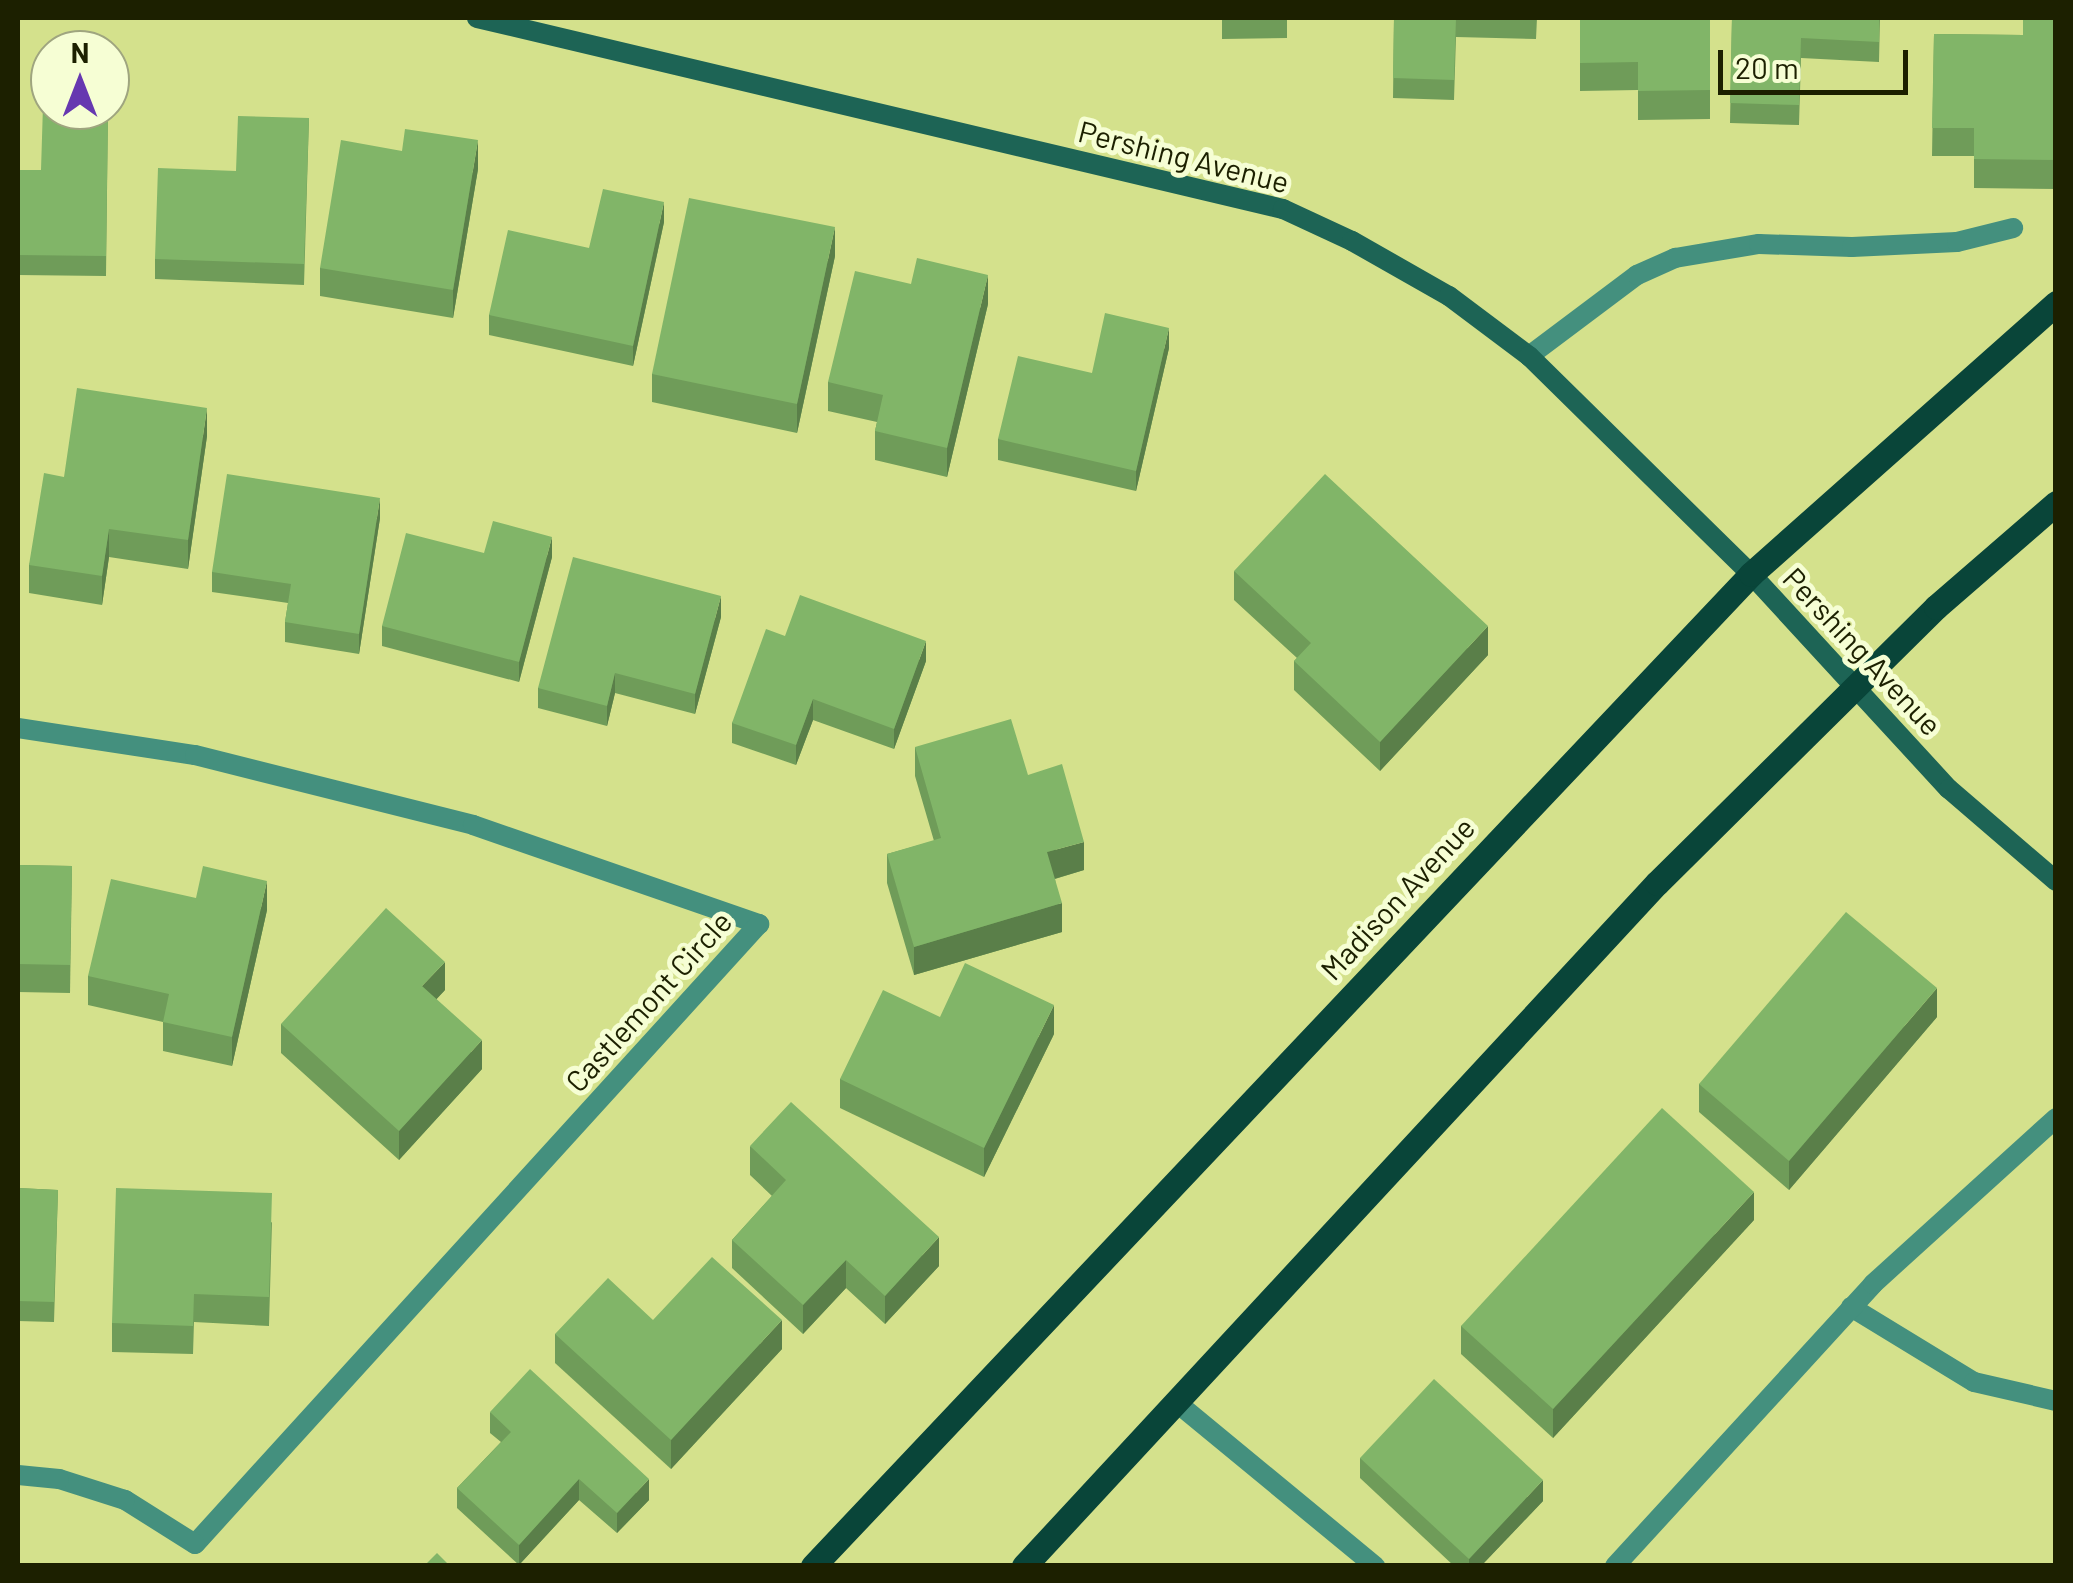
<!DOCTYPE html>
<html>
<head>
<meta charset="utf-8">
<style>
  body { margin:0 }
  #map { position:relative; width:2073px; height:1583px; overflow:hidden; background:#d4e18c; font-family:Barlow,sans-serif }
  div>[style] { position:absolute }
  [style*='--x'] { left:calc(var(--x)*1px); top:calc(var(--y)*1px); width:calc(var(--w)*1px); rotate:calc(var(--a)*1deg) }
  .street>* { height:20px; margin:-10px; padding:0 10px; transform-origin:10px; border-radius:10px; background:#44907e }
  .secondary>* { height:20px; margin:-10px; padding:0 10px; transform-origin:10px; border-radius:10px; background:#1d6455 }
  .primary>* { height:25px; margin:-12.5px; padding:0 12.5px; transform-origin:12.5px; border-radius:12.5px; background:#094539 }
  .wall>* { inset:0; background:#6f9c59 }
  .shaded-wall>* { inset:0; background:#5a7f49 }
  .building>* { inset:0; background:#81b568 }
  span { translate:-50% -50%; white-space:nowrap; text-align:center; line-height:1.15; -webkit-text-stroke:10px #f6fed4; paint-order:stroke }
  .street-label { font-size:30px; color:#1c2000 }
  .frame { position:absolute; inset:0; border:20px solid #1c2000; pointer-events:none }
  .north { position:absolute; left:30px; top:30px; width:100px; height:100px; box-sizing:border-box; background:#f6fed4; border:2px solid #9fa57f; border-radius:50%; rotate:0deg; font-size:28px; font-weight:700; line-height:40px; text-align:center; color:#1c2000 }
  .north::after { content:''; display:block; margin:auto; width:35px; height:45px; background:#6638b0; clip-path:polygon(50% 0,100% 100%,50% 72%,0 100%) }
  .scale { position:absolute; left:1718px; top:50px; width:190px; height:45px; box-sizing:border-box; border:5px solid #1c2000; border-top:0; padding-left:12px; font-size:30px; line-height:35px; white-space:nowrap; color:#1c2000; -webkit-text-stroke:8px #f6fed4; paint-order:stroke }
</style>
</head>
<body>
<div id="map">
  <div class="street">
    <div style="--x:1529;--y:356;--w:135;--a:-36.9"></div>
    <div style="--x:1637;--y:275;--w:42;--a:-24.1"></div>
    <div style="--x:1675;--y:258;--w:85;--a:-9.5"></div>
    <div style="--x:1759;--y:244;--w:93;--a:1.8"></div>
    <div style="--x:1852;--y:247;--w:105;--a:-2.7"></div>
    <div style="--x:1957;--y:242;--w:58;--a:-14"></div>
    <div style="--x:18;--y:728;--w:179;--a:8.7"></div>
    <div style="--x:195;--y:755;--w:287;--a:14.1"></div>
    <div style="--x:473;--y:825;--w:303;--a:19.1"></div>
    <div style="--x:759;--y:924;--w:838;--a:132.29"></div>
    <div style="--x:195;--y:1544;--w:83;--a:-147.8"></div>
    <div style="--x:125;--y:1500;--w:69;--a:-162.3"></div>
    <div style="--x:59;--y:1479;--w:41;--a:-174.4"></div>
    <div style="--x:1851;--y:1307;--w:144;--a:31.4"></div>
    <div style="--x:1974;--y:1382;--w:84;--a:13"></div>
    <div style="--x:1176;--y:1402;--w:258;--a:39.5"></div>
    <div style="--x:1615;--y:1566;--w:382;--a:-47.5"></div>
    <div style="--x:1873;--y:1284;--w:247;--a:-42.2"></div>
  </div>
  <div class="secondary">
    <div style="--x:477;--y:18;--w:828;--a:13.33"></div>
    <div style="--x:1283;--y:209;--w:76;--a:24.9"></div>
    <div style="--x:1352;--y:241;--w:112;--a:29.6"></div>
    <div style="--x:1449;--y:296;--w:100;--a:36.9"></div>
    <div style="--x:1529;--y:356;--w:311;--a:44.5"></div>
    <div style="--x:1751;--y:574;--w:292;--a:47.4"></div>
    <div style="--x:1949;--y:789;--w:141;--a:40.7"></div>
  </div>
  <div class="primary">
    <div style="--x:813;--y:1566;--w:1365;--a:-46.6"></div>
    <div style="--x:1751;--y:574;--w:408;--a:-41.6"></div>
    <div style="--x:1024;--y:1566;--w:931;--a:-47.18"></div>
    <div style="--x:1657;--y:883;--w:392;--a:-44.7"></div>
    <div style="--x:1936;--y:607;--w:159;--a:-40.9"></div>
  </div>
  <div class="wall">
    <div style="clip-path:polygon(1222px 18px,1287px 18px,1287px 38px,1222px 39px)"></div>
    <div style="clip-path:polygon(1394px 18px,1537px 18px,1536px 39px,1456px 37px,1454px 100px,1393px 98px)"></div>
    <div style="clip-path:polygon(1580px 18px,1710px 18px,1710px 119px,1638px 120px,1638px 90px,1580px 91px)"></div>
    <div style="clip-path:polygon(1732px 18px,1880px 18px,1879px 62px,1801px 58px,1799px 125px,1730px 123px)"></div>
    <div style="clip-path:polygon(2056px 18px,2056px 189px,1974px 188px,1974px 156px,1932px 156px,1934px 34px,2023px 35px)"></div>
    <div style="clip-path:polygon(108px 110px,106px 276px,18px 275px,18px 170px,41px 170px)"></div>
    <div style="clip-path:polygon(309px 118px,304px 285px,155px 279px,155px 259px,236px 171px)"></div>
    <div style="clip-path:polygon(478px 169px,453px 318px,320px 296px,320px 268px)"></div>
    <div style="clip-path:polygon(664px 222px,633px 366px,489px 335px,489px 315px,589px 248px)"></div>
    <div style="clip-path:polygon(835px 256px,797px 433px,652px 402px,652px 374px)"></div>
    <div style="clip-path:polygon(988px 304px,947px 477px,875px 460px,875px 431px,877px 422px,828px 411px,828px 382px)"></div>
    <div style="clip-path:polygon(1169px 348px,1136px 491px,998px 460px,998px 439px,1092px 373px)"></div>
    <div style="clip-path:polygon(207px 436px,188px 569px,109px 557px,102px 605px,29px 593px,29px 565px,64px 477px)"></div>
    <div style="clip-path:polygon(380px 518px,359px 654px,285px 642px,285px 622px,288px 603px,212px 592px,212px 572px)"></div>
    <div style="clip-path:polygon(484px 553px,552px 557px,519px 682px,382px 646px,382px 626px)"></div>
    <div style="clip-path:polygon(1234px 571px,1488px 655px,1380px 771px,1294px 690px,1294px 661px,1297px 658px,1234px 600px)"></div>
    <div style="clip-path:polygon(721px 617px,695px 714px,615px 693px,607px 726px,538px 708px,538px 688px)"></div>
    <div style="clip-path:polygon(785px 636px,926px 661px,894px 749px,813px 720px,796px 765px,732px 743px,732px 723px)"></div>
    <div style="clip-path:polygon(915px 747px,1084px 870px,1055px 879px,1062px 932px,914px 975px,887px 883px,887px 854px,934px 841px,915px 776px)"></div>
    <div style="clip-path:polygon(18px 865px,72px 866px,70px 993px,18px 992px)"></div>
    <div style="clip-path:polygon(196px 898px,267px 910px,232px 1066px,163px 1051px,163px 1022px,88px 1005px,88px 976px)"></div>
    <div style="clip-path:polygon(445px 990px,436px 999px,482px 1069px,399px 1160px,281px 1053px,281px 1024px)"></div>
    <div style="clip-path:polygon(1937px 1017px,1789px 1190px,1699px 1112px,1699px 1084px)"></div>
    <div style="clip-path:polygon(1054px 1034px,984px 1177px,840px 1108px,840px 1079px)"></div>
    <div style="clip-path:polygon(750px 1146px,939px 1266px,885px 1324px,846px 1288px,803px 1334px,732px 1268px,732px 1240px,772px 1196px,750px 1175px)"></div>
    <div style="clip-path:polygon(18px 1188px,58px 1190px,54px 1322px,18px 1321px)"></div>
    <div style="clip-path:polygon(1754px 1220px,1553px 1438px,1461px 1354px,1461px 1326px)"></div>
    <div style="clip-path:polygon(272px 1222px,269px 1326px,194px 1322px,193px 1354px,112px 1352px,112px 1323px)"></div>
    <div style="clip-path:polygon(653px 1320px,782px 1349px,671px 1469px,555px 1363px,555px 1334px)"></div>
    <div style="clip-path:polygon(490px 1412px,649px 1500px,617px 1533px,579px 1500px,519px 1565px,457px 1508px,457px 1488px,501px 1442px,490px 1433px)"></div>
    <div style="clip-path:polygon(1360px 1458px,1543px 1501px,1481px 1566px,1454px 1566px,1360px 1478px)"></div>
  </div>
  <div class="shaded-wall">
    <div style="clip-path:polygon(478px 140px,478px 169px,453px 318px,453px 290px)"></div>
    <div style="clip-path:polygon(664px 202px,664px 222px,633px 366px,633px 346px)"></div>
    <div style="clip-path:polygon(835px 227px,835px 256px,797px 433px,797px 404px)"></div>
    <div style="clip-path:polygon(988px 275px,988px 304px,947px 477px,947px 448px)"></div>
    <div style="clip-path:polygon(1169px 328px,1169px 348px,1136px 491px,1136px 471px)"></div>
    <div style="clip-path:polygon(207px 408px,207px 436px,188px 569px,188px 540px)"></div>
    <div style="clip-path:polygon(380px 498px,380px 518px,359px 654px,359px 634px)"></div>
    <div style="clip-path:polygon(109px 529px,109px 557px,102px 605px,102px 576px)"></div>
    <div style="clip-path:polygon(552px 537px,552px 557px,519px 682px,519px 662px)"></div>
    <div style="clip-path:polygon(721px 596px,721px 617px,695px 714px,695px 694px)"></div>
    <div style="clip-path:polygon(1488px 626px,1488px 655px,1380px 771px,1380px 742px)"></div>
    <div style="clip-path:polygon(926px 641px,926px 661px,894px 749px,894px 729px)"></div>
    <div style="clip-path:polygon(615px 673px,615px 693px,607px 726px,607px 706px)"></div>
    <div style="clip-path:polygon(813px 699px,813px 720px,796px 765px,796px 745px)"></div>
    <div style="clip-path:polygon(1084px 842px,1084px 870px,1047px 881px,1047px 852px)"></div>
    <div style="clip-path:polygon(267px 881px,267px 910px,232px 1066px,232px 1037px)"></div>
    <div style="clip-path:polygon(1062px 903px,1062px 932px,914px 975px,914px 947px)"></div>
    <div style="clip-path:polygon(445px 962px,445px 990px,422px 1015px,422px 986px)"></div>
    <div style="clip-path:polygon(1937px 988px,1937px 1017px,1789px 1190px,1789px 1161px)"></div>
    <div style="clip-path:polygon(1054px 1005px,1054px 1034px,984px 1177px,984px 1148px)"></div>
    <div style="clip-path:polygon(482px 1040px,482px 1069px,399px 1160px,399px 1131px)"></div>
    <div style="clip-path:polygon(1754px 1192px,1754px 1220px,1553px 1438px,1553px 1409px)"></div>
    <div style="clip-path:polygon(939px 1237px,939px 1266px,885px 1324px,885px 1296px)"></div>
    <div style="clip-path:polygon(846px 1260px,846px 1288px,803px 1334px,803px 1305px)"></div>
    <div style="clip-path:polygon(782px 1320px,782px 1349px,671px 1469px,671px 1440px)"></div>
    <div style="clip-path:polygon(579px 1479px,579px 1500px,519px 1565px,519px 1545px)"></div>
    <div style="clip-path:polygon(649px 1479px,649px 1500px,617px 1533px,617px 1513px)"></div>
    <div style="clip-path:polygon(1543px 1480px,1543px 1501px,1481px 1566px,1469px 1566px,1469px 1559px)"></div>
  </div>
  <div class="building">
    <div style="clip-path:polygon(1394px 18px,1456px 18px,1454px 80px,1393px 78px)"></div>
    <div style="clip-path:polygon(1471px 18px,1536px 18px,1536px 19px)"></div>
    <div style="clip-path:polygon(1580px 18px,1710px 18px,1710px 90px,1638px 91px,1638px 62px,1580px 63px)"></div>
    <div style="clip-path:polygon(1732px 18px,1879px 18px,1879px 42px,1801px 38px,1799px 105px,1730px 103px)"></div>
    <div style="clip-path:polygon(2023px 18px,2056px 18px,2056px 160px,1974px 159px,1974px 128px,1932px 128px,1934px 34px,2023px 35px)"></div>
    <div style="clip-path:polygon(43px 105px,50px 105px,50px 110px,108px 110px,106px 256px,18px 255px,18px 170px,41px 170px)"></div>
    <div style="clip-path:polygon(238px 116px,309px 118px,304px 264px,155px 259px,158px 168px,236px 171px)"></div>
    <div style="clip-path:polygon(405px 129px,478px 140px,453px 290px,320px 268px,341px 140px,402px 151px)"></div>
    <div style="clip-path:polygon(603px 189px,664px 202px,633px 346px,489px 315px,508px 230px,589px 248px)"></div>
    <div style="clip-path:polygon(689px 198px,835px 227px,797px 404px,652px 374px)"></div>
    <div style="clip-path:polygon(917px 258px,988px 275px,947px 448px,875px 431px,883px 395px,828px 382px,855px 271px,911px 284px)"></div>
    <div style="clip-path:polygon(1105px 313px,1169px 328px,1136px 471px,998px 439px,1018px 356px,1092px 373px)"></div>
    <div style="clip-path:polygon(77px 388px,207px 408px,188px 540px,109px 529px,102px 576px,29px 565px,44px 473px,64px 477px)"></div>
    <div style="clip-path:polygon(227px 474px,380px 498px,359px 634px,285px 622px,291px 584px,212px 572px)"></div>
    <div style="clip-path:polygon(1325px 474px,1488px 626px,1380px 742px,1294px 661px,1311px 643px,1234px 571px)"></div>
    <div style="clip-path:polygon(493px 521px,552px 537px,519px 662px,382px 626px,406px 533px,484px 553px)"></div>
    <div style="clip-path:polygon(573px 557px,721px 596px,695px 694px,615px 673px,607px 706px,538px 688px)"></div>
    <div style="clip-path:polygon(800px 595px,926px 641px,894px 729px,813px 699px,796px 745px,732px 723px,766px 629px,785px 636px)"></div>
    <div style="clip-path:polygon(1011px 719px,1028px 775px,1062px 764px,1084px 842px,1047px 852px,1062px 903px,914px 947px,887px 854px,941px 838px,915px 747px)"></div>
    <div style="clip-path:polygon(18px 865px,72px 866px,70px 965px,18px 964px)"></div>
    <div style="clip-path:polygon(203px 866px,267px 881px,232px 1037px,163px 1022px,169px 994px,88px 976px,111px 879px,196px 898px)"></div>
    <div style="clip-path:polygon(386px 908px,445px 962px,422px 986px,482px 1040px,399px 1131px,281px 1024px)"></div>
    <div style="clip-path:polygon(1846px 912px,1937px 988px,1789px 1161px,1699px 1084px)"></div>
    <div style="clip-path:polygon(965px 963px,1054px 1005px,984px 1148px,840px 1079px,883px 990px,940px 1017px)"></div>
    <div style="clip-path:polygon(791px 1102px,939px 1237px,885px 1296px,846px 1260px,803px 1305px,732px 1240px,786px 1180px,750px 1146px)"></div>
    <div style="clip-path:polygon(1662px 1108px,1754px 1192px,1553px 1409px,1461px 1326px)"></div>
    <div style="clip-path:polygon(18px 1188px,58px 1190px,54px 1302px,18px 1301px)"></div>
    <div style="clip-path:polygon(116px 1188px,272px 1193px,269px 1297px,194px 1294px,193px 1326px,112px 1323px)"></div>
    <div style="clip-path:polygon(712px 1257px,782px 1320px,671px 1440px,555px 1334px,608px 1278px,653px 1320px)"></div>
    <div style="clip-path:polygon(530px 1369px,649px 1479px,617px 1513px,579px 1479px,519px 1545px,457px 1488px,511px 1432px,490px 1412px)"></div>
    <div style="clip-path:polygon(1434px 1379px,1543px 1480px,1469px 1559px,1360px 1458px)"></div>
    <div style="clip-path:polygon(437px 1553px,450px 1566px,424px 1566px)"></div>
  </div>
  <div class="street-label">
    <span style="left:1184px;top:156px;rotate:14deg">Pershing Avenue</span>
    <span style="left:1863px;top:651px;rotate:47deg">Pershing Avenue</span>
    <span style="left:1397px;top:898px;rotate:-47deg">Madison Avenue</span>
    <span style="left:648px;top:1001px;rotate:-48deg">Castlemont Circle</span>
  </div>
  <div class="frame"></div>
  <div class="north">N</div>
  <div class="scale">20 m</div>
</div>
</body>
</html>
